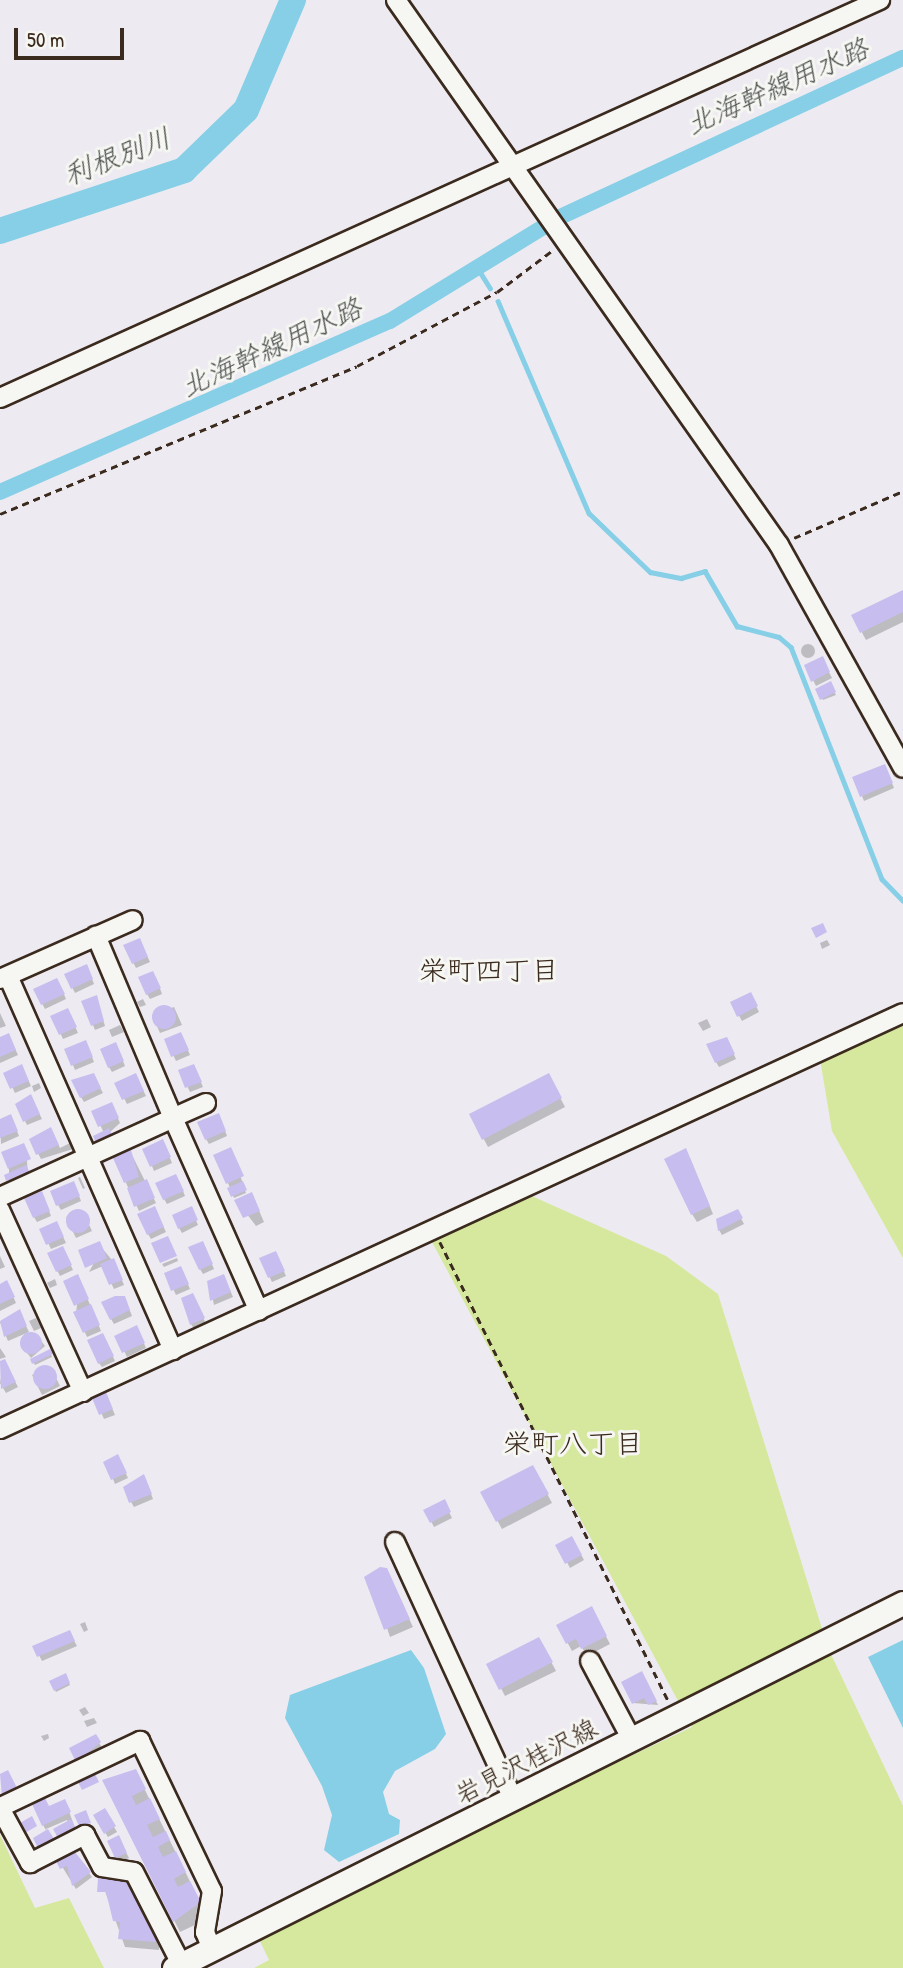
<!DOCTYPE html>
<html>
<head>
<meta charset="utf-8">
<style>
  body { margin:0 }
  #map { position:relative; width:903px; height:1968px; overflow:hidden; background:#edebf1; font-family:"Patrick Hand","Klee One",sans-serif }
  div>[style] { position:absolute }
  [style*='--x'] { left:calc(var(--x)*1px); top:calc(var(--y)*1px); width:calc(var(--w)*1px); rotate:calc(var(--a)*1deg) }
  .green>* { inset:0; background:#d5e89d }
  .water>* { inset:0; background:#86cfe7 }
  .shadow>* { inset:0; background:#0003 }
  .round { border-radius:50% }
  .stream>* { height:4.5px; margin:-2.25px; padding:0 2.25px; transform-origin:2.25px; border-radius:2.25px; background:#86cfe7 }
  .canal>* { height:16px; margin:-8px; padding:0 8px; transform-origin:8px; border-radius:8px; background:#86cfe7 }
  .river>* { height:26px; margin:-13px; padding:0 13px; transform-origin:13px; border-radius:13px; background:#86cfe7 }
  .building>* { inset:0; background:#c8bdef }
  .path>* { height:2.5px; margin-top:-1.25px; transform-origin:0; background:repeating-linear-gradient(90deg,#3b2a1e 0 7px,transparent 0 12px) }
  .roads { filter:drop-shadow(2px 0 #3b2a1e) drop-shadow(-2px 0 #3b2a1e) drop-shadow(0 2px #3b2a1e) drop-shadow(0 -2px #3b2a1e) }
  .minor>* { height:18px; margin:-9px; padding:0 9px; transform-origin:9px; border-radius:9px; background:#f6f6f2 }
  .major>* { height:23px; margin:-11.5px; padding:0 11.5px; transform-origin:11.5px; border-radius:11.5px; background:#f6f6f2 }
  span { translate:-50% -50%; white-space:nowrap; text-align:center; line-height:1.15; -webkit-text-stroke:6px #f6f6f2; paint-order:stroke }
  .street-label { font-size:26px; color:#3b2a1e }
  .water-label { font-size:28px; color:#4e5350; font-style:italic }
  .neighbourhood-label { font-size:28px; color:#3b2a1e }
  .scale { position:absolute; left:14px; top:28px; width:110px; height:32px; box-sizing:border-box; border:4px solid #3b2a1e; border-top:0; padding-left:9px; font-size:21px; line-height:24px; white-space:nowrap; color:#3b2a1e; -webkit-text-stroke:5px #f6f6f2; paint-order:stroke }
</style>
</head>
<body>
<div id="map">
  <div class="green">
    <div style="clip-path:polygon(903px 1026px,903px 1258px,832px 1131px,820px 1059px)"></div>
    <div style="clip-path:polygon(525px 1193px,666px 1256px,718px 1294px,828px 1648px,903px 1806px,903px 1968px,254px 1968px,269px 1960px,256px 1933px,692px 1727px,432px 1242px)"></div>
    <div style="clip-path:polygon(0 1835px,35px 1908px,69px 1898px,104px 1968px,0 1968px)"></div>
  </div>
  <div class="water">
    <div style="clip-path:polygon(903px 1640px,903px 1728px,868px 1657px)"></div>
    <div style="clip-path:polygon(411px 1650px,424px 1668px,446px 1734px,435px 1749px,395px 1771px,383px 1792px,389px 1814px,400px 1820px,399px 1834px,339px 1862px,324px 1850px,332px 1815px,322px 1786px,285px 1718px,290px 1695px)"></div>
  </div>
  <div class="shadow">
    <div style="clip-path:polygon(903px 592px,903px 622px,866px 640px,853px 616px)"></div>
    <div class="round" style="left:801px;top:644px;width:14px;height:14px"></div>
    <div style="clip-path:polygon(822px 659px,832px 678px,816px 686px,806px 666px)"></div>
    <div style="clip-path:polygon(830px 684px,836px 695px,823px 700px,817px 689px)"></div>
    <div style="clip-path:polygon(887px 771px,894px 788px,864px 801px,862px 796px)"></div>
    <div style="clip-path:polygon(827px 940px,830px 945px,822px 949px,820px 943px)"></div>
    <div style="clip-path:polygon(142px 945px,150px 962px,136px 968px,125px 946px)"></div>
    <div style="clip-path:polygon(89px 971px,94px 984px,75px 993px,66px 975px)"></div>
    <div style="clip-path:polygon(156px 978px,162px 994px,150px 999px,147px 994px)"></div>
    <div style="clip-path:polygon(60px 985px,66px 999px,45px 1009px,35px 990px)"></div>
    <div style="clip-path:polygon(750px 994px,759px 1012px,742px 1021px,732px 1003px)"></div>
    <div style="clip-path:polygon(96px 997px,105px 1026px,95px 1030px,93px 1025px)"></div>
    <div style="clip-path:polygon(143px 999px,146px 1005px,140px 1007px,137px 1002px)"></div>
    <div style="clip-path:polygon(174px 1007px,182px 1025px,160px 1033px,152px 1015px)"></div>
    <div style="clip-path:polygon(0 1013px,6px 1026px,0 1028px)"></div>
    <div style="clip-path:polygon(70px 1015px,78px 1033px,63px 1039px,53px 1017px)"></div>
    <div style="clip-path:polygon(707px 1019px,711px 1027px,703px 1031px,698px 1023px)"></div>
    <div style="clip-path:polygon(120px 1025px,124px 1032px,112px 1037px,109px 1030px)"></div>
    <div style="clip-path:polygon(0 1039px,11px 1040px,18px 1055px,0 1063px)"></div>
    <div style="clip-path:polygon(183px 1039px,190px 1055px,176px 1061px,166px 1040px)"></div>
    <div style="clip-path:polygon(729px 1044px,736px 1059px,719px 1067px,716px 1062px)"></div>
    <div style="clip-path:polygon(88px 1047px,94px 1062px,75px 1070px,73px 1065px)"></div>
    <div style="clip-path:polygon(118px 1049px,125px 1066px,112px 1072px,109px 1067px)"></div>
    <div style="clip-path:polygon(24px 1071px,31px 1086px,15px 1093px,6px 1074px)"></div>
    <div style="clip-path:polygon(180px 1071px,196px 1071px,203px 1087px,190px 1092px)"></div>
    <div style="clip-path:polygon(548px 1075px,565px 1107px,488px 1147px,471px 1115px)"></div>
    <div style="clip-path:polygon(96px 1080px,103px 1093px,84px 1102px,81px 1097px)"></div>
    <div style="clip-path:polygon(138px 1080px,146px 1096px,127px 1104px,117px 1084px)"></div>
    <div style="clip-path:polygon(39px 1083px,41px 1088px,34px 1092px,32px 1086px)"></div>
    <div style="clip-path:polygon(33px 1101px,42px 1119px,27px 1125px,25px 1121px)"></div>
    <div style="clip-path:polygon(114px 1109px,120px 1123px,98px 1143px,95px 1137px,104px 1133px,94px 1112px)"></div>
    <div style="clip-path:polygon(221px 1120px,227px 1136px,209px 1144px,206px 1139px)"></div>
    <div style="clip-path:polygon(0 1121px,13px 1121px,19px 1136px,1px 1144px)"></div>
    <div style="clip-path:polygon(53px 1134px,60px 1148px,70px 1143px,73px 1149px,41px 1159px,31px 1140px)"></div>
    <div style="clip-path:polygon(165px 1146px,172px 1163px,154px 1171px,152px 1166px)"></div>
    <div style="clip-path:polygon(26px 1150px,28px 1174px,9px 1182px,9px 1168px)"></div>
    <div style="clip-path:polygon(233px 1154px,246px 1193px,234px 1198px,228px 1183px)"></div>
    <div style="clip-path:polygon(133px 1157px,156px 1203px,139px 1211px,115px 1159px)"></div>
    <div style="clip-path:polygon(690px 1158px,713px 1214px,697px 1222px,692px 1214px)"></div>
    <div style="clip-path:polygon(80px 1177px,85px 1188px,83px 1189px,78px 1178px)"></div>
    <div style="clip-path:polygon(179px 1181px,185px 1196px,167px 1204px,164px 1199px)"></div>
    <div style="clip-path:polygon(76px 1188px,81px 1201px,61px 1210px,58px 1205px)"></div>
    <div style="clip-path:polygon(44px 1198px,51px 1216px,37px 1222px,34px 1217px)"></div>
    <div style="clip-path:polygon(254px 1199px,264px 1222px,256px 1226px,237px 1201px)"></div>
    <div style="clip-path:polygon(82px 1210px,92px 1231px,76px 1238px,66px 1217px)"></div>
    <div style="clip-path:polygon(192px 1211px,198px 1225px,182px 1233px,179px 1228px)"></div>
    <div style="clip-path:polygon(737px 1211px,744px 1224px,722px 1235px,719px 1230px)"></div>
    <div style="clip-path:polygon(157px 1213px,166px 1232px,151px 1239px,148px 1234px)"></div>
    <div style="clip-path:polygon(59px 1228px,66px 1243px,51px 1249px,42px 1230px)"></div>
    <div style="clip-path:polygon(102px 1248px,116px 1265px,124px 1285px,114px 1289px,103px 1266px,89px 1272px)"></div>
    <div style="clip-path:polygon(205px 1248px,214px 1269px,203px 1274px,200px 1269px)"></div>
    <div style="clip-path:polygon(65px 1253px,73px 1270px,60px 1276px,49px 1254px)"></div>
    <div style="clip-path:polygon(0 1256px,5px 1267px,0 1269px)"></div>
    <div style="clip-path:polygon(177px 1258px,178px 1261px,164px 1267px,162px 1264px)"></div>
    <div style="clip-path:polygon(278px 1258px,286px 1276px,272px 1282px,261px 1259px)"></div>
    <div style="clip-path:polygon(183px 1273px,190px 1289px,176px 1295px,166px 1274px)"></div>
    <div style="clip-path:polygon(55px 1279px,57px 1285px,50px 1288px,47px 1283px)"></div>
    <div style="clip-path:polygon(80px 1281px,101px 1331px,87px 1337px,76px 1313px)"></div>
    <div style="clip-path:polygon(226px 1281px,233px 1297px,214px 1305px,209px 1282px)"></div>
    <div style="clip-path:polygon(0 1286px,9px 1287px,16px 1303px,0 1311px)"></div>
    <div style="clip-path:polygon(195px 1300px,206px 1324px,194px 1329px,191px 1324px)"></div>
    <div style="clip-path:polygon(127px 1303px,132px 1316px,114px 1324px,111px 1319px)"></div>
    <div style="clip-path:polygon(19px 1312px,29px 1332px,8px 1341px,0 1322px)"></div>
    <div style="clip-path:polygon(36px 1318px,41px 1328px,34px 1331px,29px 1321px)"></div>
    <div style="clip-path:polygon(139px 1332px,146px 1348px,127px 1357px,117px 1336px)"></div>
    <div style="clip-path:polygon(36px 1334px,45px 1346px,31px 1358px,21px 1345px)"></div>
    <div style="clip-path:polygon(105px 1340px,115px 1361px,102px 1367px,99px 1363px)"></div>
    <div style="clip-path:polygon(0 1348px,6px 1357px,0 1359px)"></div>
    <div style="clip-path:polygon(50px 1352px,52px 1357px,35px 1365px,32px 1360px)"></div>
    <div style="clip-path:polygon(4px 1361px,18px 1387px,6px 1393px,0 1383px)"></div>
    <div style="clip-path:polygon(50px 1366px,60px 1386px,42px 1395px,32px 1375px)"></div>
    <div style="clip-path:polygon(95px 1399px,108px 1399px,115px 1415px,104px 1419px)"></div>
    <div style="clip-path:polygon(120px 1461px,128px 1478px,115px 1484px,113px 1479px)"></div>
    <div style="clip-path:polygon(533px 1467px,552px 1503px,502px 1529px,482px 1493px)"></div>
    <div style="clip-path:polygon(146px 1481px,153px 1499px,134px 1507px,131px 1502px)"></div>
    <div style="clip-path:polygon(444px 1502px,452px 1518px,434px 1527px,426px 1511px)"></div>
    <div style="clip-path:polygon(572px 1538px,584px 1560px,570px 1568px,558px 1545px)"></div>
    <div style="clip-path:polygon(370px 1577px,390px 1578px,413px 1627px,390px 1637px)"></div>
    <div style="clip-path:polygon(591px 1608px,610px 1644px,587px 1656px,581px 1646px,572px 1651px,558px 1625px)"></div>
    <div style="clip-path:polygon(85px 1622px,88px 1630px,84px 1632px,80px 1624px)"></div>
    <div style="clip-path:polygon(72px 1637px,77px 1646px,42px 1661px,35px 1647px)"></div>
    <div style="clip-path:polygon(539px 1639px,556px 1671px,505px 1696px,489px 1665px)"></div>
    <div style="clip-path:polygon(642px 1674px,658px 1705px,633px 1703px)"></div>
    <div style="clip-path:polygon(65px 1675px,70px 1685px,56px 1692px,51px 1682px)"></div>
    <div style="clip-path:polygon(85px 1707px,89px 1713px,83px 1716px,79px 1710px)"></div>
    <div style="clip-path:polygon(94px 1718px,97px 1723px,87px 1727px,84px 1721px)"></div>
    <div style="clip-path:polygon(48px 1734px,49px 1738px,44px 1741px,41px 1736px)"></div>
    <div style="clip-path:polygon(96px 1737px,102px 1748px,81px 1766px,71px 1749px)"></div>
    <div style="clip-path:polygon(104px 1781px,141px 1782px,206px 1914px,197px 1924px,180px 1932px)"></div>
    <div style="clip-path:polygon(67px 1806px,78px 1836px,67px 1820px,46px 1829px,53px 1842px,41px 1848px,35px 1838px,47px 1832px,43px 1825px,48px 1808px)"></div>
    <div style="clip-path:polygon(104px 1810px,117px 1832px,108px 1837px,95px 1816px)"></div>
    <div style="clip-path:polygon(118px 1837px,129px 1858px,119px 1862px,109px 1842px)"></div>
    <div style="clip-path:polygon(58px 1860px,89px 1873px,92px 1877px,76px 1889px)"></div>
    <div style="clip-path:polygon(101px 1880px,138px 1891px,150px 1928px,160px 1937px,159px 1950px,125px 1947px)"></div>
  </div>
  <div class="stream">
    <div style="--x:477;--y:267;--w:25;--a:58"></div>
    <div style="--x:498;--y:301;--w:231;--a:66.8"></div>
    <div style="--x:589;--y:513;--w:85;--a:44"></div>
    <div style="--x:650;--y:572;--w:32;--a:11"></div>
    <div style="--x:681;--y:578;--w:25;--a:-16"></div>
    <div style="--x:705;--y:571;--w:64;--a:59.8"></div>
    <div style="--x:737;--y:626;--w:43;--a:14.7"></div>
    <div style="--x:779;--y:637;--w:16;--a:40"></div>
    <div style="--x:791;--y:647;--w:249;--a:68.6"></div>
    <div style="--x:882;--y:879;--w:30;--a:46"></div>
  </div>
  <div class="canal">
    <div style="--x:560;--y:217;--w:378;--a:-24.9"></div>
    <div style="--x:0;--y:492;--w:426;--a:-23.7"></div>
    <div style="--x:390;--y:321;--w:188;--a:-31.5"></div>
  </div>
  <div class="river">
    <div style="--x:0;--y:231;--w:194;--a:-18.3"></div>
    <div style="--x:184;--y:170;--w:86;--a:-44.1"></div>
    <div style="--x:246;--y:110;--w:120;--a:-66.9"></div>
  </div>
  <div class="building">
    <div style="clip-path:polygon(903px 590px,903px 612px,860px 633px,851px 615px)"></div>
    <div style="clip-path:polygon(823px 656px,830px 672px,811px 682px,804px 665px)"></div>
    <div style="clip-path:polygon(831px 681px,836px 692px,820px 700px,815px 689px)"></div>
    <div style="clip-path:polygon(885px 764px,893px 783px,860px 797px,852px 777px)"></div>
    <div style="clip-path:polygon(823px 923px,827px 932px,816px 938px,811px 928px)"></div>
    <div style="clip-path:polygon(140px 938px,148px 957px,132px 964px,123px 945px)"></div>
    <div style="clip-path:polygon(87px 964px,93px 979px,71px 989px,64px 974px)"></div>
    <div style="clip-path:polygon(153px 971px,161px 988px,146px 995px,138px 977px)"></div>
    <div style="clip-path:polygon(57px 978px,65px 994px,41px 1005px,33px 989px)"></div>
    <div style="clip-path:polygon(751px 992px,758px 1006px,737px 1017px,730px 1002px)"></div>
    <div style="clip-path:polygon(97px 995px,104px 1021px,91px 1026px,81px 1001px)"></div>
    <div class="round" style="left:152px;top:1005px;width:24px;height:24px"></div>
    <div style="clip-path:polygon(68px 1008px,77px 1027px,59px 1035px,50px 1016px)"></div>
    <div style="clip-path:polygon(181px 1032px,189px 1050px,171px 1057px,164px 1039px)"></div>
    <div style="clip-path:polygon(9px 1033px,16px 1050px,0 1057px,0 1037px)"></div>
    <div style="clip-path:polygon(727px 1037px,735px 1054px,715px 1063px,706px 1044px)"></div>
    <div style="clip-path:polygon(86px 1040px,93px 1057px,71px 1066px,64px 1049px)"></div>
    <div style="clip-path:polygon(116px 1042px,124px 1061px,108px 1068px,100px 1049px)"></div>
    <div style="clip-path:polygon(22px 1064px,29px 1081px,10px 1089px,3px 1073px)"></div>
    <div style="clip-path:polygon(194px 1064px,202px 1082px,185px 1088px,178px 1070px)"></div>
    <div style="clip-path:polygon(94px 1073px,101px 1088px,80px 1098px,71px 1080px)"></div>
    <div style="clip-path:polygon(136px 1073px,144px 1091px,122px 1100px,114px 1083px)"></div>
    <div style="clip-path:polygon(549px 1073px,562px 1098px,482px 1140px,469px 1114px)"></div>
    <div style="clip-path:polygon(31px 1094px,40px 1114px,23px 1122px,15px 1104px)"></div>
    <div style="clip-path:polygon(112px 1102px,119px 1118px,98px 1127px,91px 1111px)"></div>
    <div style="clip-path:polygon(219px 1113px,226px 1131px,205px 1140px,197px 1122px)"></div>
    <div style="clip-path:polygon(11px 1114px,18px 1131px,0 1138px,0 1119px)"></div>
    <div style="clip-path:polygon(51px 1127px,59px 1145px,36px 1155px,29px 1139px)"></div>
    <div style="clip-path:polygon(109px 1128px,112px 1135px,96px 1143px,93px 1136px)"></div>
    <div style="clip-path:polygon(163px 1139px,171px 1157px,150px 1167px,142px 1149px)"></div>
    <div style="clip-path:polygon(24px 1143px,31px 1159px,8px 1169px,1px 1152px)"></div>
    <div style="clip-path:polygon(231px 1147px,244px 1176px,226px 1184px,213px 1155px)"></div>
    <div style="clip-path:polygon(686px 1148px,710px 1206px,691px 1215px,664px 1159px)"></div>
    <div style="clip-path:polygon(131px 1150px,139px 1177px,124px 1183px,113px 1158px)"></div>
    <div style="clip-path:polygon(26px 1165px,29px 1171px,6px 1181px,4px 1175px)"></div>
    <div style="clip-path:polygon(176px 1174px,184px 1191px,163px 1200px,155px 1183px)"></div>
    <div style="clip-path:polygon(147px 1179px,155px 1198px,134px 1207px,127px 1188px)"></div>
    <div style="clip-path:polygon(74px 1181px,80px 1196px,56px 1206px,50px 1191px)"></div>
    <div style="clip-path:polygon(243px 1181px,247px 1190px,231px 1197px,227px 1188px)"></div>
    <div style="clip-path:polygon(42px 1191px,50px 1211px,33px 1218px,24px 1198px)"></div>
    <div style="clip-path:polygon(252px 1192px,260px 1211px,243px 1218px,234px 1200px)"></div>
    <div style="clip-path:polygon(155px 1206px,164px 1227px,147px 1235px,137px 1214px)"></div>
    <div style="clip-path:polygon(192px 1206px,198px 1220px,178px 1229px,172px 1215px)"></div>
    <div style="clip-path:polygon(738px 1209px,743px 1218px,718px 1231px,716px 1219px)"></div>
    <div class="round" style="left:66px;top:1209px;width:24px;height:24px"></div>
    <div style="clip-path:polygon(57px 1221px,64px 1237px,46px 1245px,39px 1229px)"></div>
    <div style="clip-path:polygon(168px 1236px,177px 1256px,160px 1263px,151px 1243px)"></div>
    <div style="clip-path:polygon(100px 1241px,107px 1258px,85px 1268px,78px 1250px)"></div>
    <div style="clip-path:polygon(203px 1241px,213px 1264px,199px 1270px,188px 1247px)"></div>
    <div style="clip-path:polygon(63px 1246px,72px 1265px,56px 1272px,47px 1253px)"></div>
    <div style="clip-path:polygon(276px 1251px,285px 1271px,268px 1278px,259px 1258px)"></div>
    <div style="clip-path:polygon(114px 1258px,123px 1280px,109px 1285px,100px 1264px)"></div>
    <div style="clip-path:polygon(181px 1266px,189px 1284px,171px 1291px,164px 1273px)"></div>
    <div style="clip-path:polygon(78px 1274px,89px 1299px,74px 1306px,63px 1281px)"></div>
    <div style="clip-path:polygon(224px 1274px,231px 1292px,210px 1301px,207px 1281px)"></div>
    <div style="clip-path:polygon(7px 1280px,15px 1297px,0 1304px,0 1284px)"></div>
    <div style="clip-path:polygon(193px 1293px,205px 1318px,190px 1325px,181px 1298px)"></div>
    <div style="clip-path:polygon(115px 1296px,125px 1296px,130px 1310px,110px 1320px,101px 1302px)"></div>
    <div style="clip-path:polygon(91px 1304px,100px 1325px,83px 1333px,73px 1312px)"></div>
    <div style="clip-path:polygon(20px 1309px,27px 1326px,4px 1337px,0 1321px)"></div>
    <div style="clip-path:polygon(137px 1325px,145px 1343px,122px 1353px,114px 1336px)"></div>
    <div class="round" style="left:20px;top:1332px;width:22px;height:22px"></div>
    <div style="clip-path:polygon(103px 1333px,114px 1356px,98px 1364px,87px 1340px)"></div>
    <div style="clip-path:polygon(50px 1349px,53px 1354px,32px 1364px,30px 1359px)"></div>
    <div style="clip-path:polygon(5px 1359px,16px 1382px,1px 1389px,0 1361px)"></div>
    <div class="round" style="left:33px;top:1365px;width:24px;height:24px"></div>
    <div style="clip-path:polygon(106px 1392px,113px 1409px,99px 1415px,92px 1398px)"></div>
    <div style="clip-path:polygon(118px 1454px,127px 1473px,111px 1480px,103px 1462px)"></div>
    <div style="clip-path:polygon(533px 1465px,549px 1494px,496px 1522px,480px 1492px)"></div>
    <div style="clip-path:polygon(144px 1474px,152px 1494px,129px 1503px,123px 1487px)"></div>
    <div style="clip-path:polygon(445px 1499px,451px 1512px,430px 1523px,423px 1510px)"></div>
    <div style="clip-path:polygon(572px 1536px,582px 1555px,565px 1564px,555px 1545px)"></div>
    <div style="clip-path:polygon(380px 1567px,387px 1568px,410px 1619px,384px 1630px,364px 1577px)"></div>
    <div style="clip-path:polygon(592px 1606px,607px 1636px,581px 1649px,576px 1639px,566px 1644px,556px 1625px)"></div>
    <div style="clip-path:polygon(70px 1630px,75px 1641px,37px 1657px,32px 1646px)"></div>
    <div style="clip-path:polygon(539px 1637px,553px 1662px,499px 1690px,486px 1664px)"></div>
    <div style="clip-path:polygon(642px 1671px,657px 1701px,648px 1705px,644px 1698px,632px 1704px,621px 1682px)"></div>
    <div style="clip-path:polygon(66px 1673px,70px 1683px,54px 1691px,49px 1681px)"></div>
    <div style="clip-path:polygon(96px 1734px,101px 1742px,76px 1762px,69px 1748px)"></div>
    <div style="clip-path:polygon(136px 1769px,146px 1789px,132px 1796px,136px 1805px,150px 1798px,160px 1819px,147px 1825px,153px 1837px,166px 1831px,170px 1840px,158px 1847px,163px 1857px,176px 1851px,186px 1872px,174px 1879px,178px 1887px,190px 1881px,201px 1902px,173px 1922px,102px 1780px)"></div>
    <div style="clip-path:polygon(8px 1770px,18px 1790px,2px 1797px,0 1774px)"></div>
    <div style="clip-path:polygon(95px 1774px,99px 1782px,82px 1790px,78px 1782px)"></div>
    <div style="clip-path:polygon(45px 1798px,49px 1806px,65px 1799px,71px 1812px,42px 1826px,32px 1804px)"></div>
    <div style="clip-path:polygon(105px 1808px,116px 1826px,104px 1834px,93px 1815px)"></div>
    <div style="clip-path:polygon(86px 1810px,91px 1823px,80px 1828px,74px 1815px)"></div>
    <div style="clip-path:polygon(32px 1816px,37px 1826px,25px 1833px,20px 1823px)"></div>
    <div style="clip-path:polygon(71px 1819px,77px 1831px,59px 1840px,53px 1829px)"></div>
    <div style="clip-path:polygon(48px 1829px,54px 1839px,38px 1848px,33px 1838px)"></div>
    <div style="clip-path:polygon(119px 1835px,127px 1853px,115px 1858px,107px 1841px)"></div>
    <div style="clip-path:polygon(74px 1851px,91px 1872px,72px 1886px,67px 1866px,60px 1869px,55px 1859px)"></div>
    <div style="clip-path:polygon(98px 1878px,135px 1882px,133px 1898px,142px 1899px,148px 1926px,156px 1927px,155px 1942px,118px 1939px,120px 1922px,113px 1921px,106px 1892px,97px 1892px)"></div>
  </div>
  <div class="path">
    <div style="--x:0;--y:514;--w:386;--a:-22.5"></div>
    <div style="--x:357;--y:366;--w:158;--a:-27.9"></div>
    <div style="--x:497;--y:292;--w:70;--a:-36.9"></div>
    <div style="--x:794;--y:538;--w:119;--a:-23.3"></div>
    <div style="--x:440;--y:1242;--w:512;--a:63.54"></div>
  </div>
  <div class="roads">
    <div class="minor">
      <div style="--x:396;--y:0;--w:666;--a:54.9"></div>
      <div style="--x:779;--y:545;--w:255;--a:60.9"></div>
      <div style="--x:0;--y:398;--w:966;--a:-24.34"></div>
      <div style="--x:8;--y:976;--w:409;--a:66.2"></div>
      <div style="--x:0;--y:979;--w:145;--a:-23.9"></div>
      <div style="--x:206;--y:1103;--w:36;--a:156"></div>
      <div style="--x:173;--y:1118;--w:211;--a:66"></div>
      <div style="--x:0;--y:1197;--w:190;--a:-24.5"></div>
      <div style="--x:173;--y:1118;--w:198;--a:-112.9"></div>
      <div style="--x:0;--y:1210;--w:200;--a:65.5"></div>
      <div style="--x:0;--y:1429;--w:994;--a:-24.73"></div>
      <div style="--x:395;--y:1542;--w:283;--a:65.3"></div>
      <div style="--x:590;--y:1661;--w:87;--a:62"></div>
      <div style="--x:3;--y:1806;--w:152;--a:-25.4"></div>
      <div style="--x:140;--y:1741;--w:166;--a:64.4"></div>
      <div style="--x:212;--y:1891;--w:42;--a:99.7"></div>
      <div style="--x:205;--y:1932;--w:18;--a:68"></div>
      <div style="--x:0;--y:1808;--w:63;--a:61.4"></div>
      <div style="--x:30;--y:1863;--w:62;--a:-27"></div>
      <div style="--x:85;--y:1835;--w:36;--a:62"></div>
      <div style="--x:102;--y:1867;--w:32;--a:9"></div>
      <div style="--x:134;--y:1872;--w:103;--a:62.9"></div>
    </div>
    <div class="major">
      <div style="--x:174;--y:1968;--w:815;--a:-26.6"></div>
    </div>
  </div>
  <div class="street-label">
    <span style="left:526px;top:1761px;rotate:-27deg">岩見沢桂沢線</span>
  </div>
  <div class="water-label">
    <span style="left:777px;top:86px;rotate:-24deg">北海幹線用水路</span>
    <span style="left:117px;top:156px;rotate:-21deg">利根別川</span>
    <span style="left:271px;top:347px;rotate:-25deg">北海幹線用水路</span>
  </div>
  <div class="neighbourhood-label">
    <span style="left:489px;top:970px">栄町四丁目</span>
    <span style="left:573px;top:1443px">栄町八丁目</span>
  </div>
  <div class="scale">50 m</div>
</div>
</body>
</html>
